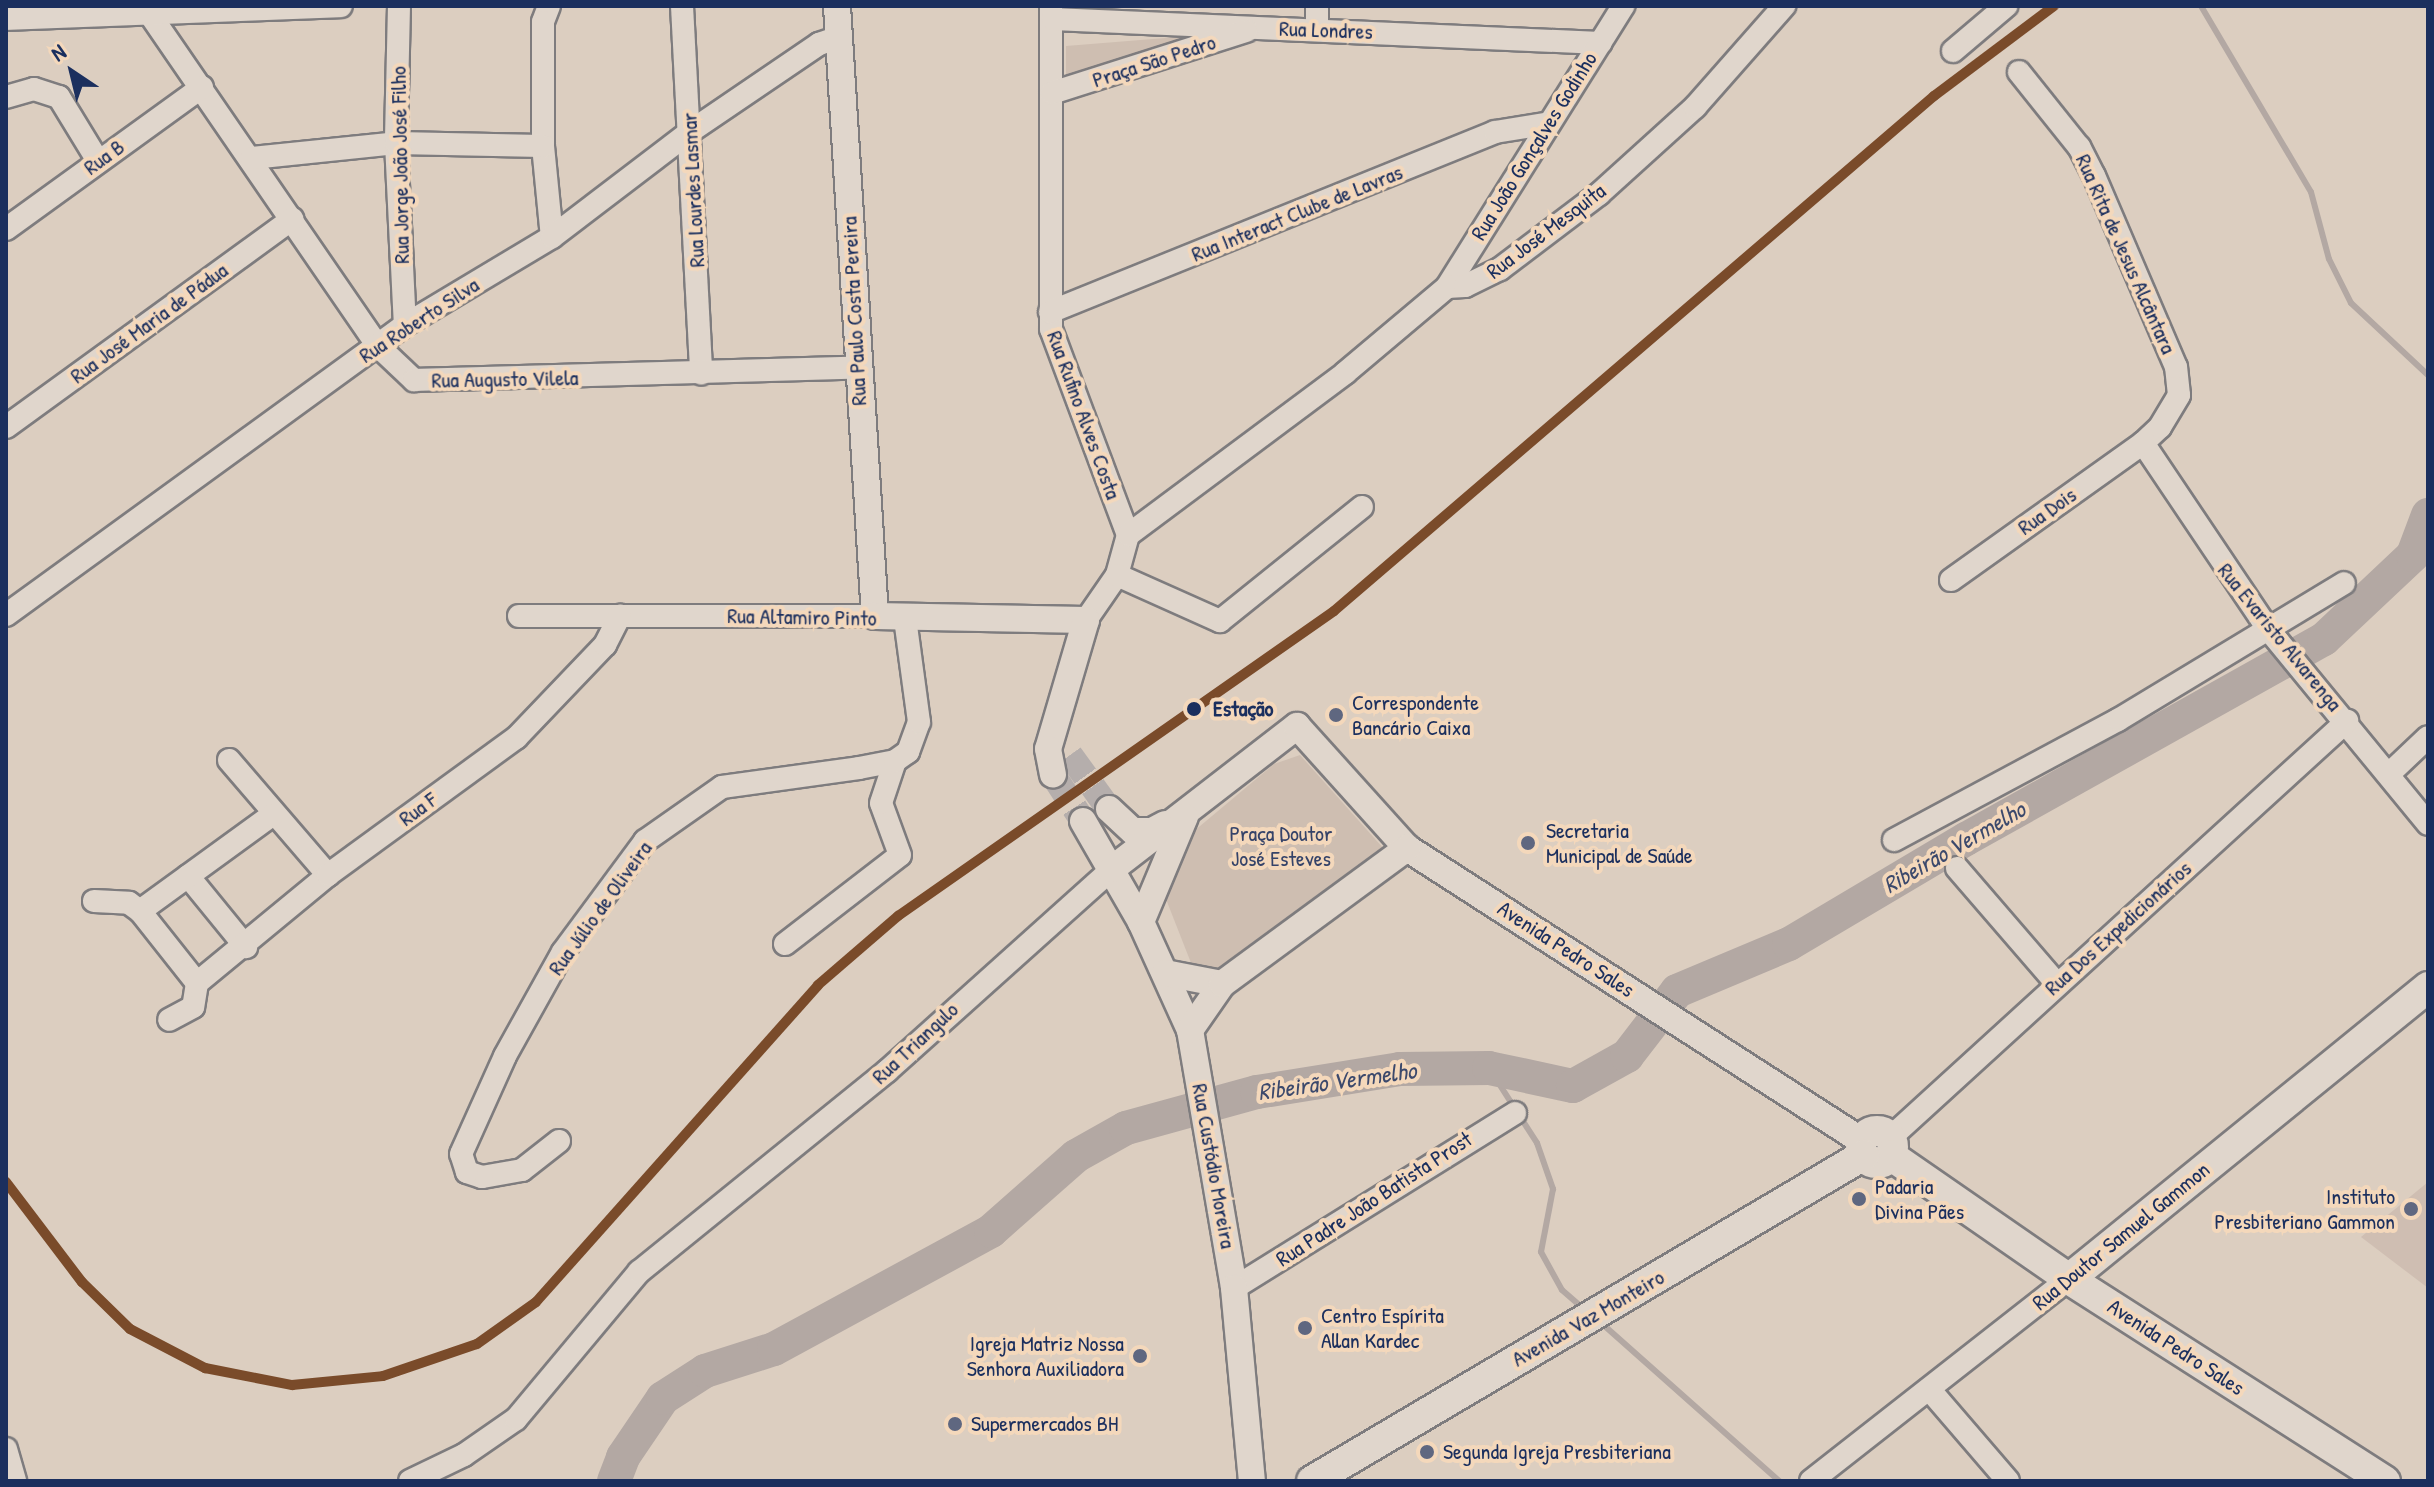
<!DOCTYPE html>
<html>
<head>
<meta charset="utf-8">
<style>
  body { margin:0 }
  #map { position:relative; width:2434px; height:1487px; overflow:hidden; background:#dccec0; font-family:"Patrick Hand",sans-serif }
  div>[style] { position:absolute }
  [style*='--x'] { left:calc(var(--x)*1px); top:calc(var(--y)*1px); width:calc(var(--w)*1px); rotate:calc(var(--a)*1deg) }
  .built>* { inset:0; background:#cfbeb2 }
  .green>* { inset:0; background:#cebeb1 }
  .stream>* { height:6px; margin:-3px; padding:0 3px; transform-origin:3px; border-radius:3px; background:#b3a8a3 }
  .river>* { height:34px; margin:-17px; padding:0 17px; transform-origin:17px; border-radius:17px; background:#b3a8a3 }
  .tertiary-tunnel>* { height:26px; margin-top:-13px; transform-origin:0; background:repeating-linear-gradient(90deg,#b5aeac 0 26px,transparent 0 39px) }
  .roads { filter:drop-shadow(2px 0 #7e7c7e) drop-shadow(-2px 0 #7e7c7e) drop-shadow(0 2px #7e7c7e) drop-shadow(0 -2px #7e7c7e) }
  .minor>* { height:22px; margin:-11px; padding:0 11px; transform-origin:11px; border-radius:11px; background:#e0d6cc }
  .tertiary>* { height:26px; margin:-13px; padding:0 13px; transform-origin:13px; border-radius:13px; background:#e0d6cc }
  .secondary>* { height:30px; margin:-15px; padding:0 15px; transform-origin:15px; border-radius:15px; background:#e0d6cc }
  .secondary>.ring { margin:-15px; padding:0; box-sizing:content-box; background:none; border:30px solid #e0d6cc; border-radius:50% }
  .rail-1>* { height:10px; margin:-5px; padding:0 5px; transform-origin:5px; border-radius:5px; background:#7a4b2a }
  .dots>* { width:22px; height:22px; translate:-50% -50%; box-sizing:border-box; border:4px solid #f4d8bb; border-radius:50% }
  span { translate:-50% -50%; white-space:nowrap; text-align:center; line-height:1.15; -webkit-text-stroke:8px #f4d8bb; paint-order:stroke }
  .street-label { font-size:22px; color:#1b2f5e }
  .poi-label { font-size:22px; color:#1b2f5e }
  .left { translate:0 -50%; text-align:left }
  .right { translate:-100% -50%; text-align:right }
  .stop-label { font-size:22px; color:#1b2f5e; font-weight:700 }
  .park-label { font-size:22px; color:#354369 }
  .water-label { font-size:24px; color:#3c496c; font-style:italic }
  .frame { position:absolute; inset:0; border:8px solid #1b2f5e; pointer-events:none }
  .north { position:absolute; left:32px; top:32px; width:80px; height:80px; -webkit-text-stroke:6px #f4d8bb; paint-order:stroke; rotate:325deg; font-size:22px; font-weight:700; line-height:32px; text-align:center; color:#1b2f5e }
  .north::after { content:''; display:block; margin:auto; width:28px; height:36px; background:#1b2f5e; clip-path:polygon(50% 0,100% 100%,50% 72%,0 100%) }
</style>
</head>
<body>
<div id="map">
  <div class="built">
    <div style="clip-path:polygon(2428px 1182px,2428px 1288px,2361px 1237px)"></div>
  </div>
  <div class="green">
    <div style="clip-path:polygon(1215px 34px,1066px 86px,1066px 46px)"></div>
    <div style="clip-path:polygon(1300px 755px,1384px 849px,1229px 972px,1193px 968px,1162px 889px,1175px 847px,1274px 764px)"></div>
  </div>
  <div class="stream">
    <div style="--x:2201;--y:6;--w:216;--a:59.4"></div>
    <div style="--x:2311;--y:192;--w:69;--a:75"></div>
    <div style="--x:2329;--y:259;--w:49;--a:63.4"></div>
    <div style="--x:2351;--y:303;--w:105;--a:43.1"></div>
    <div style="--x:1489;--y:1068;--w:89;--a:57.4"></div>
    <div style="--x:1537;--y:1143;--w:49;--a:70.8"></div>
    <div style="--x:1553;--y:1189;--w:64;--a:100.8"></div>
    <div style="--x:1541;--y:1252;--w:43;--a:61.1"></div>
    <div style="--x:1562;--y:1290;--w:29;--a:41"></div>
    <div style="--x:1599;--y:1321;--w:241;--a:41.6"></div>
  </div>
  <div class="river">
    <div style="--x:614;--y:1481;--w:26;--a:-69"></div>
    <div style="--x:623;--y:1457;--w:71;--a:-55.9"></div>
    <div style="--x:663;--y:1398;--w:50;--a:-32.7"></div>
    <div style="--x:705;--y:1371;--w:72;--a:-17.7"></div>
    <div style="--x:774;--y:1349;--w:247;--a:-28.5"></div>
    <div style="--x:991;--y:1231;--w:113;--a:-41.4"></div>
    <div style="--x:1076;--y:1156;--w:57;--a:-29.2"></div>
    <div style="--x:1126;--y:1128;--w:136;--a:-15.4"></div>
    <div style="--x:1257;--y:1092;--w:145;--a:-9.1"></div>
    <div style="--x:1400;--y:1069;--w:89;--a:-0.6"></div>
    <div style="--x:1489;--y:1068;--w:86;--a:12.1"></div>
    <div style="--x:1573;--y:1086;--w:62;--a:-29.1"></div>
    <div style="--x:1627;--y:1056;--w:82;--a:-52.4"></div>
    <div style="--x:1677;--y:991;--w:121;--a:-22.8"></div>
    <div style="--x:1789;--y:944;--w:206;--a:-30.7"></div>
    <div style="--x:1966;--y:839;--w:410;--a:-29.2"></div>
    <div style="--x:2324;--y:639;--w:122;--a:-43.3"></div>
    <div style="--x:2413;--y:555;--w:43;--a:-69.4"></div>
  </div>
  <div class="tertiary-tunnel">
    <div style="--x:1070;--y:755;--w:67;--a:54.2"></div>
    <div style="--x:1053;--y:775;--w:55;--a:56.9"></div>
  </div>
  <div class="roads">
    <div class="minor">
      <div style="--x:399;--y:6;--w:137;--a:91.3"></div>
      <div style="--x:396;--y:143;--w:182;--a:87.2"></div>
      <div style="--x:549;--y:6;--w:17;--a:111"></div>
      <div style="--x:543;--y:22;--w:124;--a:90"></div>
      <div style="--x:543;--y:146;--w:91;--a:84.4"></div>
      <div style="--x:682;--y:6;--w:368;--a:87"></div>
      <div style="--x:1051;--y:6;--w:323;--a:90"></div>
      <div style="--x:1051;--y:329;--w:220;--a:69.5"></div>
      <div style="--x:1128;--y:535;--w:41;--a:105.4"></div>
      <div style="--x:1117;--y:575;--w:55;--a:124.6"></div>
      <div style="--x:1317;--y:6;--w:22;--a:90"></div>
      <div style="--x:149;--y:13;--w:404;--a:55.5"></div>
      <div style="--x:378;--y:346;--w:50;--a:43.4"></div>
      <div style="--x:414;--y:380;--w:443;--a:-1.6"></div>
      <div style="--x:6;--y:19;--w:335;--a:-2.2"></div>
      <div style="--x:1053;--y:19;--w:548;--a:2.51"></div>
      <div style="--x:1953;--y:51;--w:70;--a:-40.3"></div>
      <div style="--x:1052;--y:93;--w:204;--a:-17.7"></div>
      <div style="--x:6;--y:97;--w:29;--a:-16"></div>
      <div style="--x:34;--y:89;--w:26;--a:18"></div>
      <div style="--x:59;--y:97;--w:75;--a:58.6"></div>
      <div style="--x:252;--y:158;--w:145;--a:-5.9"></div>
      <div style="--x:396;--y:143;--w:147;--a:1.2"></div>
      <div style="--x:6;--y:229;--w:242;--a:-35.9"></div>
      <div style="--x:1447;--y:287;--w:332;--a:-57.9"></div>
      <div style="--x:1050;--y:312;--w:480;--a:-22"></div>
      <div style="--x:1495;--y:132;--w:51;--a:-9.1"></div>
      <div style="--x:6;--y:427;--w:354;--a:-36"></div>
      <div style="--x:2143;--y:443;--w:224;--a:56.1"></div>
      <div style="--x:2268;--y:629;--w:252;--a:50.6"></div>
      <div style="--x:1128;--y:535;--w:271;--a:-36.7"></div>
      <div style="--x:1345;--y:373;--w:133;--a:-40.1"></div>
      <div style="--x:1447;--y:287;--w:18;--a:-3"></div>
      <div style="--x:1465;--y:286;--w:39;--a:-26"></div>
      <div style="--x:1500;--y:269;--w:124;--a:-37.1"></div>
      <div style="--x:1599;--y:194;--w:130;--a:-42.2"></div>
      <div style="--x:1695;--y:107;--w:135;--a:-48.6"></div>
      <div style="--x:1117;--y:575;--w:113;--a:24.1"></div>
      <div style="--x:1220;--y:621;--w:182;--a:-38.8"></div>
      <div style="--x:1951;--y:580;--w:236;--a:-35.5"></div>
      <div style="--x:2143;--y:443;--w:23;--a:-43"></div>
      <div style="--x:2160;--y:427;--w:37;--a:-59"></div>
      <div style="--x:2179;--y:395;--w:28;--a:-96"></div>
      <div style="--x:2176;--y:367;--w:208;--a:-113.2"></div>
      <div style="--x:2094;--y:176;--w:33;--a:-117"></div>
      <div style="--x:2079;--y:147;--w:96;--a:-128.7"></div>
      <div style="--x:6;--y:615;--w:493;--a:-36"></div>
      <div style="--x:405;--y:325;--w:171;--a:-30.9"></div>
      <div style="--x:552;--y:237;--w:175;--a:-37.3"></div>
      <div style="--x:691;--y:131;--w:155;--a:-34.2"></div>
      <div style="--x:819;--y:44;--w:21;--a:-19"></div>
      <div style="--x:519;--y:616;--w:356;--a:0"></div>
      <div style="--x:229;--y:760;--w:152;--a:49.3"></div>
      <div style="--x:2390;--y:773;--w:52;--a:-43.5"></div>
      <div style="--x:1894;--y:840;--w:254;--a:-28.2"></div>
      <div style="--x:2118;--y:720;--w:264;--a:-31.2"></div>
      <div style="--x:1957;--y:868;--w:153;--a:49.2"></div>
      <div style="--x:188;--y:876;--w:92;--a:50.8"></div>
      <div style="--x:94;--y:901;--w:35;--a:3"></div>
      <div style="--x:129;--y:903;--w:14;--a:36"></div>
      <div style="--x:140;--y:911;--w:92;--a:51.6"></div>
      <div style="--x:197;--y:983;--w:24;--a:99"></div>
      <div style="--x:193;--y:1007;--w:27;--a:152"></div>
      <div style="--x:140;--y:911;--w:163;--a:-36"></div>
      <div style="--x:785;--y:944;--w:145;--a:-37.7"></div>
      <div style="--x:900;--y:855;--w:55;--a:-110.1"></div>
      <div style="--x:881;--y:803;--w:44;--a:-71.6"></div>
      <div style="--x:197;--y:983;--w:170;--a:-39.5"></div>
      <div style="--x:328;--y:875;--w:233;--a:-36.1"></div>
      <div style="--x:516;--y:738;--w:129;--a:-46.3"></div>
      <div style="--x:605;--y:645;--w:33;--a:-63"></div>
      <div style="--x:1890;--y:1138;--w:619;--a:-42.38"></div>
      <div style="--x:559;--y:1141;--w:47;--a:141.9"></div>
      <div style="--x:522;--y:1170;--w:41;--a:170.1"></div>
      <div style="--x:482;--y:1177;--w:16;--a:-162"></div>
      <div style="--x:467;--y:1172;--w:19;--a:-108"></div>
      <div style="--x:461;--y:1154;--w:107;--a:-65.8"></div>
      <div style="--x:505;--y:1056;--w:119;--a:-60.9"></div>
      <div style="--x:563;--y:952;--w:138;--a:-53.5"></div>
      <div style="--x:645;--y:841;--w:94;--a:-35"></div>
      <div style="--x:722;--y:787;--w:138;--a:-7.9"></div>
      <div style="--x:859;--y:768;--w:37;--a:-11"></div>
      <div style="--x:895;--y:761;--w:16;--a:-35"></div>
      <div style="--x:908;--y:752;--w:32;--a:-70"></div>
      <div style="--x:919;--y:722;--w:104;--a:-97.7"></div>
      <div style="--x:1234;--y:1288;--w:331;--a:-31.9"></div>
      <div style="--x:1929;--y:1389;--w:121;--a:49.3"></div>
      <div style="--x:6;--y:1449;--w:33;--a:74"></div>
      <div style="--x:410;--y:1481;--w:60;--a:-25.7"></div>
      <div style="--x:464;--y:1455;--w:63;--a:-34.7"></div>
      <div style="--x:516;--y:1419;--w:192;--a:-50.1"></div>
      <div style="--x:639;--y:1272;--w:319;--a:-39"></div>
      <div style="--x:887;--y:1071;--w:302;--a:-41.9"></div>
      <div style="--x:1811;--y:1481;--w:328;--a:-38.1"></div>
    </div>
    <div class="tertiary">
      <div style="--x:837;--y:6;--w:611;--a:86.44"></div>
      <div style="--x:875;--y:616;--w:211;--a:1.1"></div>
      <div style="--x:1086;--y:620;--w:134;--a:106.4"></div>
      <div style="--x:1048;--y:749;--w:26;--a:79"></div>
      <div style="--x:1109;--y:809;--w:33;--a:43"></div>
      <div style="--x:1133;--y:831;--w:19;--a:0"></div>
      <div style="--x:1152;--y:831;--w:15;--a:-28"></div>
      <div style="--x:1083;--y:821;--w:116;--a:60.1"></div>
      <div style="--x:1141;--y:922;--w:119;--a:65.6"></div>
      <div style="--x:1190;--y:1030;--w:262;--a:80.3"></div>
      <div style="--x:1234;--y:1288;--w:194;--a:84.7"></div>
      <div style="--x:1112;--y:869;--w:234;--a:-37.7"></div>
      <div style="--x:1297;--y:726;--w:164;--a:48"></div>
      <div style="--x:1407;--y:848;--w:541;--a:32.78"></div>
      <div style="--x:1141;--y:922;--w:114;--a:-67.3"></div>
      <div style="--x:1165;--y:973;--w:58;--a:10.9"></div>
      <div style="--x:1190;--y:1030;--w:56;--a:-55.2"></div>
      <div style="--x:1222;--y:984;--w:230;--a:-36.3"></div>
    </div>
    <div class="secondary">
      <div class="ring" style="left:1861px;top:1131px;width:2px;height:2px"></div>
      <div style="--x:1890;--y:1155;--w:218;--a:34.7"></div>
      <div style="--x:2069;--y:1279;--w:375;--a:32.6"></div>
      <div style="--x:2069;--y:1279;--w:463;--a:-39.1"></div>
      <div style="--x:1312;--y:1481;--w:641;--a:-30.57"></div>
    </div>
  </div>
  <div class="rail-1">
    <div style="--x:6;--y:1182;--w:126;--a:52.8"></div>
    <div style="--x:82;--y:1282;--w:67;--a:44.4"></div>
    <div style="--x:130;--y:1329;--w:85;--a:27.5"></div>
    <div style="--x:205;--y:1368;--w:89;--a:11.1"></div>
    <div style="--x:292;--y:1385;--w:91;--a:-5.6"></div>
    <div style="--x:383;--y:1376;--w:99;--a:-18.8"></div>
    <div style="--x:477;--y:1344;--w:72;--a:-35.4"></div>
    <div style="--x:536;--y:1302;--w:424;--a:-48.3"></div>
    <div style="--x:818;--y:985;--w:106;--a:-40.8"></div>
    <div style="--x:898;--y:916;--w:532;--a:-34.97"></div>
    <div style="--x:1334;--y:611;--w:791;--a:-40.64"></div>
    <div style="--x:1934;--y:96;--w:150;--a:-36.9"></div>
  </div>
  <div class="dots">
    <div style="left:1194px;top:709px;background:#1b2f5e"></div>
    <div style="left:1336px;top:715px;background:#5f6780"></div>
    <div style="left:1528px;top:843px;background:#5f6780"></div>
    <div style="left:1859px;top:1199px;background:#5f6780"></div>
    <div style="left:2411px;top:1209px;background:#5f6780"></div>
    <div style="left:1305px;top:1328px;background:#5f6780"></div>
    <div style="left:1140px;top:1356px;background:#5f6780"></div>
    <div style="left:955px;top:1424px;background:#5f6780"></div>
    <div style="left:1427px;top:1452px;background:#5f6780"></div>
  </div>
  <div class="street-label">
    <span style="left:1326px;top:30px;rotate:2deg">Rua Londres</span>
    <span style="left:1154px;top:61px;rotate:-18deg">Praça São Pedro</span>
    <span style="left:1534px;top:146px;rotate:-58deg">Rua João Gonçalves Godinho</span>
    <span style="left:104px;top:157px;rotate:-36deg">Rua B</span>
    <span style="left:400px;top:165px;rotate:-91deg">Rua Jorge João José Filho</span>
    <span style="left:693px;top:190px;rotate:-93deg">Rua Lourdes Lasmar</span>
    <span style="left:1297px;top:213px;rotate:-22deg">Rua Interact Clube de Lavras</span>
    <span style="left:1546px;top:231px;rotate:-37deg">Rua José Mesquita</span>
    <span style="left:2126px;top:254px;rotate:66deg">Rua Rita de Jesus Alcântara</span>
    <span style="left:854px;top:311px;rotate:-93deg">Rua Paulo Costa Pereira</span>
    <span style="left:419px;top:320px;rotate:-33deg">Rua Roberto Silva</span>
    <span style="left:149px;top:323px;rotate:-36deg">Rua José Maria de Pádua</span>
    <span style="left:505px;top:379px;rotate:-1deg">Rua Augusto Vilela</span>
    <span style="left:1084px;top:415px;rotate:70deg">Rua Rufino Alves Costa</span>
    <span style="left:2047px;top:511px;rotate:-35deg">Rua Dois</span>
    <span style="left:802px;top:617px;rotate:1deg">Rua Altamiro Pinto</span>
    <span style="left:2280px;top:637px;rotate:51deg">Rua Evaristo Alvarenga</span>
    <span style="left:418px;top:809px;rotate:-36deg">Rua F</span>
    <span style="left:600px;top:908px;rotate:-54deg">Rua Júlio de Oliveira</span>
    <span style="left:2118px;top:928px;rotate:-42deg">Rua Dos Expedicionários</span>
    <span style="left:1566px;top:949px;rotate:33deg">Avenida Pedro Sales</span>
    <span style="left:915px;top:1043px;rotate:-43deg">Rua Triangulo</span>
    <span style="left:1214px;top:1166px;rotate:80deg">Rua Custódio Moreira</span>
    <span style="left:1374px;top:1199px;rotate:-33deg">Rua Padre João Batista Prost</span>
    <span style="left:2121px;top:1236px;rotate:-39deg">Rua Doutor Samuel Gammon</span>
    <span style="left:1588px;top:1318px;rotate:-30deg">Avenida Vaz Monteiro</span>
    <span style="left:2176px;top:1347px;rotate:33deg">Avenida Pedro Sales</span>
  </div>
  <div class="poi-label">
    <span class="left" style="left:1352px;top:715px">Correspondente<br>Bancário Caixa</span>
    <span class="left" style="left:1546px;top:843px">Secretaria<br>Municipal de Saúde</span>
    <span class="left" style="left:1875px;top:1199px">Padaria<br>Divina Pães</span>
    <span class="right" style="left:2395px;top:1209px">Instituto<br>Presbiteriano Gammon</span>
    <span class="left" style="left:1321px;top:1328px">Centro Espírita<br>Allan Kardec</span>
    <span class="right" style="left:1124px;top:1356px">Igreja Matriz Nossa<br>Senhora Auxiliadora</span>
    <span class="left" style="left:971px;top:1424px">Supermercados BH</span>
    <span class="left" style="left:1443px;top:1452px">Segunda Igreja Presbiteriana</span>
  </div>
  <div class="stop-label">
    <span class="left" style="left:1213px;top:709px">Estação</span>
  </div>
  <div class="park-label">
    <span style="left:1281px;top:846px">Praça Doutor<br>José Esteves</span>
  </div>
  <div class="water-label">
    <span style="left:1954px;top:847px;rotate:-30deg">Ribeirão Vermelho</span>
    <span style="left:1337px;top:1081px;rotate:-8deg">Ribeirão Vermelho</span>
  </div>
  <div class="frame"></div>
  <div class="north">N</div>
</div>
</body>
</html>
